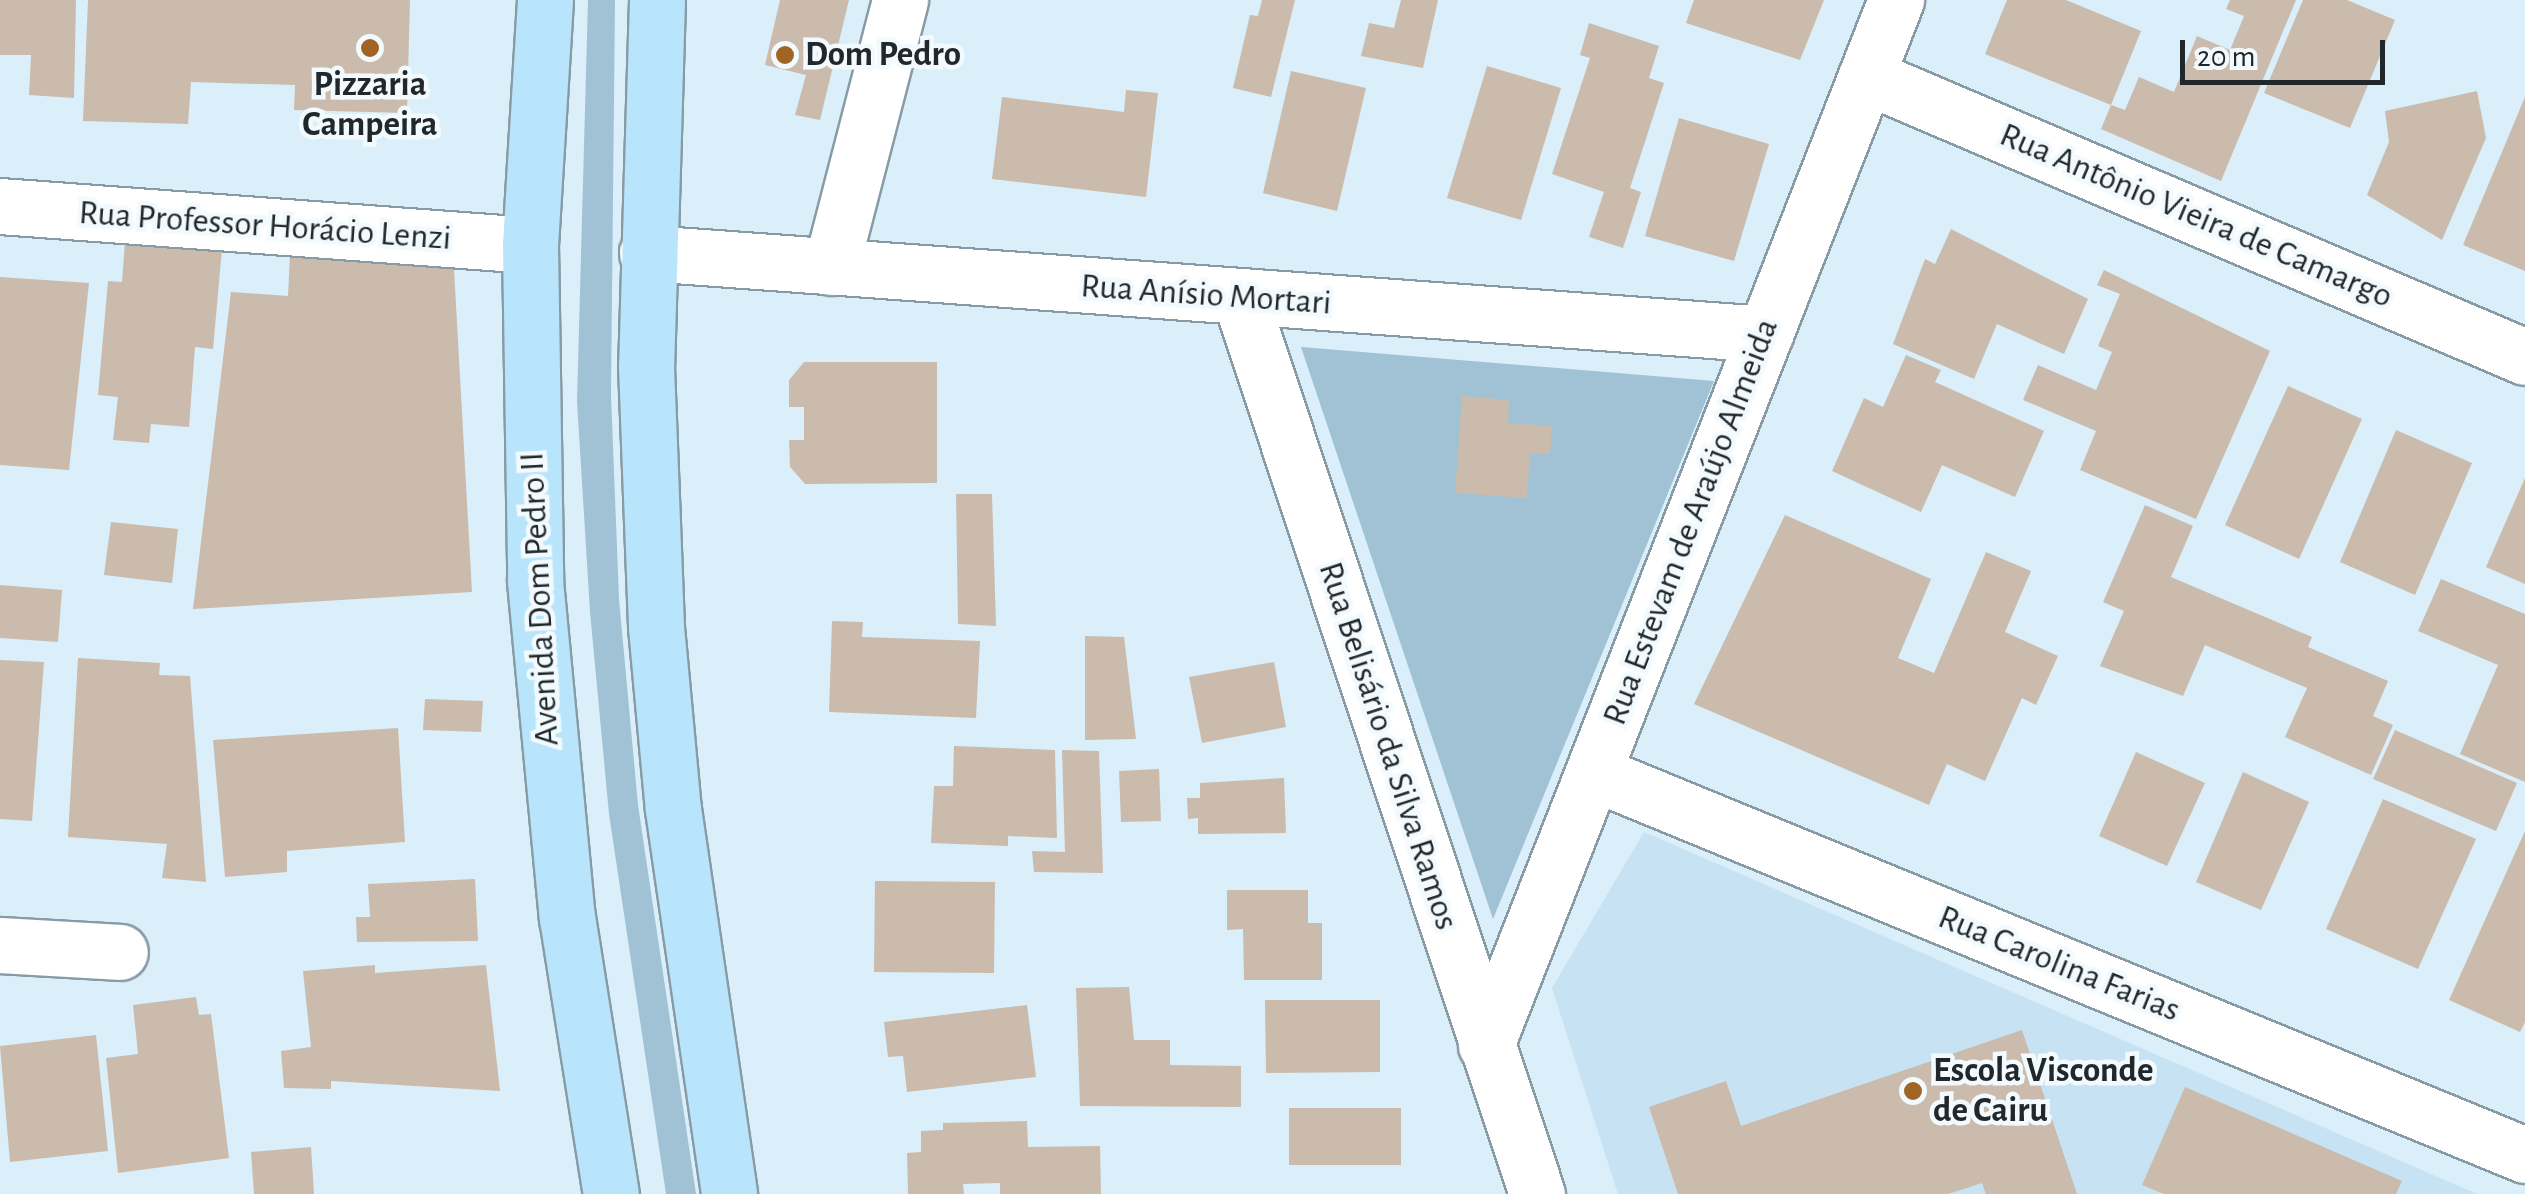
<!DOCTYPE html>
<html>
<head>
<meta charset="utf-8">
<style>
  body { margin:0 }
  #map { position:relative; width:2525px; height:1194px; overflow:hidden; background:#daeffa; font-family:"Alegreya Sans",sans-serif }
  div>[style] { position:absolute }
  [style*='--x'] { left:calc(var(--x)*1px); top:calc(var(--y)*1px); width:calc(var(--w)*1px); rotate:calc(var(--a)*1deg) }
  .built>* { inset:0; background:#c7e2f2 }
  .green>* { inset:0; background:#a0c2d4 }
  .building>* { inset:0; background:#cabbac }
  .roads { filter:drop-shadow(2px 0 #889ba5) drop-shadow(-2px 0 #889ba5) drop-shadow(0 2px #889ba5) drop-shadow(0 -2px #889ba5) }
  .minor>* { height:55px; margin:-27.5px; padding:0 27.5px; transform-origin:27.5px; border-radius:27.5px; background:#fff }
  .primary>* { height:55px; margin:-27.5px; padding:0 27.5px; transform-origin:27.5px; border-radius:27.5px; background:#b8e5fb }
  .dots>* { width:28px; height:28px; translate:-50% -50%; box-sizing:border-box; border:5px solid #f2fafe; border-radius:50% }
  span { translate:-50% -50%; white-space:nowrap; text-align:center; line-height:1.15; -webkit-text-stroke:9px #f2fafe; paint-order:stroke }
  .poi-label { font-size:35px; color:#21282c; font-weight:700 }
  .left { translate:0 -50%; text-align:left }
  .street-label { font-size:35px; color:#21282c }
  .scale { position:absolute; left:2180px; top:40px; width:205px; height:45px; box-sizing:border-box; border:5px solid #21282c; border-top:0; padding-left:12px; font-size:30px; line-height:35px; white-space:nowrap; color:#21282c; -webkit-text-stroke:8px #f2fafe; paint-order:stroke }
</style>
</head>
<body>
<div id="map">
  <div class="built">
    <div style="clip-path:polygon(1644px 832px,2477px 1194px,1618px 1194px,1552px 988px)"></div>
  </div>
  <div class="green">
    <div style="clip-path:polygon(588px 0,615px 0,611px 395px,619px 599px,638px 805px,696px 1194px,666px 1194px,609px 814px,590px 612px,577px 401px)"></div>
    <div style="clip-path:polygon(1301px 347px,1714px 381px,1493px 919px)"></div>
  </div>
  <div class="building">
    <div style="clip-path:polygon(0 0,76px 0,74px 98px,29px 95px,31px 55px,0 55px)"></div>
    <div style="clip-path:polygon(88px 0,410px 0,407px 113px,294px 110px,295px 85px,191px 82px,188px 124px,83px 121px)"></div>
    <div style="clip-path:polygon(780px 0,849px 0,820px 120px,795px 115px,806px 75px,765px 65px)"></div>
    <div style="clip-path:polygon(1262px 0,1295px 0,1271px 97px,1233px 88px,1250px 15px,1258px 16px)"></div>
    <div style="clip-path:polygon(1401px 0,1438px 0,1423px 68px,1361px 56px,1369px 23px,1394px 28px)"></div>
    <div style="clip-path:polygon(1694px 0,1824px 0,1800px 60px,1686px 23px)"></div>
    <div style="clip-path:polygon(2007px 0,2066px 0,2141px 31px,2111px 105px,1985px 54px)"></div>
    <div style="clip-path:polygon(2230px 0,2296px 0,2221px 181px,2101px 129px,2111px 105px,2125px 110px,2139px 77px,2174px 92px,2197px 36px,2230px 50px,2244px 16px,2226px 9px)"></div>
    <div style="clip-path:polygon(2303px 0,2347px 0,2395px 20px,2350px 128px,2264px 93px)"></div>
    <div style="clip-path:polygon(1589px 23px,1659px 46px,1649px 78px,1664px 83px,1630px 188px,1641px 192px,1623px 248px,1589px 237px,1604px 192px,1552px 174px,1590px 58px,1580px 55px)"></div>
    <div style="clip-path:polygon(1487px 66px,1561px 88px,1521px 220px,1447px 198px)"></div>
    <div style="clip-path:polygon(1291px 71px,1366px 88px,1337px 211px,1263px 193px)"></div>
    <div style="clip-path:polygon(1126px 90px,1158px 93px,1146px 197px,992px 179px,1002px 97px,1124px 112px)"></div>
    <div style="clip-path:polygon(2477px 91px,2486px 138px,2442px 240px,2367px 195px,2389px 142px,2385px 111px)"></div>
    <div style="clip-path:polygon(2525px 97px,2525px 271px,2463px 245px)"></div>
    <div style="clip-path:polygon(1679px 118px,1769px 144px,1734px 261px,1645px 236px)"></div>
    <div style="clip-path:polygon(1951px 229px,2088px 299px,2064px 354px,1997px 324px,1974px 379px,1893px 344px,1925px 259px,1935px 264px)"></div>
    <div style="clip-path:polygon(125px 241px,222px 249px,213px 349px,195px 347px,189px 427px,151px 424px,149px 443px,113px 440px,118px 397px,98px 395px,108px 281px,122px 282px)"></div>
    <div style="clip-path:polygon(290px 255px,454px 269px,472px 592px,193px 609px,231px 292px,288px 296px)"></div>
    <div style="clip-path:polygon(2104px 270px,2270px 351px,2196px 519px,2080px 470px,2096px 431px,2023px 400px,2038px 365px,2096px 390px,2112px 352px,2098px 346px,2120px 294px,2097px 285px)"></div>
    <div style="clip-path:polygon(0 277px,89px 283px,69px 470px,0 465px)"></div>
    <div style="clip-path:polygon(1906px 355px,1941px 370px,1935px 382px,2044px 431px,2015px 497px,1942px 465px,1921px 512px,1832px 471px,1864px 398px,1883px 407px)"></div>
    <div style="clip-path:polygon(804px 362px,937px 362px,937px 483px,805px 484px,790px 467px,789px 440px,804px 440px,804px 407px,789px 407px,789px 380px)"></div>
    <div style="clip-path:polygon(2288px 386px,2362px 419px,2299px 559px,2225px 525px)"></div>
    <div style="clip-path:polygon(1462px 396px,1509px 400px,1508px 423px,1552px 426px,1550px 454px,1530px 453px,1527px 498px,1455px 493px)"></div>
    <div style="clip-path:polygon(2396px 430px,2472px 463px,2415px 595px,2340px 562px)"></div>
    <div style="clip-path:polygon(2525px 478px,2525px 584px,2486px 567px)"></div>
    <div style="clip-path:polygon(956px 494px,992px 494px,996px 626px,958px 624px)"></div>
    <div style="clip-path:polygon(2145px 505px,2193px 526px,2171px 577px,2312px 637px,2308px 647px,2388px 681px,2373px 716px,2393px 725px,2371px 775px,2285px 737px,2307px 688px,2205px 645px,2183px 696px,2100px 666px,2124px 611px,2103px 602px)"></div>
    <div style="clip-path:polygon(1785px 515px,1931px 579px,1898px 658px,1934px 673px,1986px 552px,2031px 571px,2005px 632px,2058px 656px,2036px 705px,2022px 698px,1985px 781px,1947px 764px,1929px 805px,1694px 704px)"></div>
    <div style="clip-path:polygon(111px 522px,178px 529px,172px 583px,104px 575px)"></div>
    <div style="clip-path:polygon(2441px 579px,2525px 614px,2525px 782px,2460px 754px,2498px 665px,2418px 631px)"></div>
    <div style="clip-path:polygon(0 585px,62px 590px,58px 642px,0 638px)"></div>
    <div style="clip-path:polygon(832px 621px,863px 622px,862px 637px,980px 641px,976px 718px,829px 712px)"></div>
    <div style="clip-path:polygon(1085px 636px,1124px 637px,1136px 739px,1085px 740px)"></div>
    <div style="clip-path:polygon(78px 658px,160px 663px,159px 675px,190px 676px,206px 882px,162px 878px,167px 844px,68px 837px)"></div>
    <div style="clip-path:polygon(0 660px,44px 662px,32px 821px,0 819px)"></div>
    <div style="clip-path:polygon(1274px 662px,1286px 727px,1202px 743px,1189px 677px)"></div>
    <div style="clip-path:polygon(425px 699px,483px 701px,481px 732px,423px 730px)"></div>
    <div style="clip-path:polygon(398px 728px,405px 842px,287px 851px,287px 872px,225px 877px,213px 740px)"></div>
    <div style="clip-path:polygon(2395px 730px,2517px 783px,2496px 831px,2373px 779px)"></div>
    <div style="clip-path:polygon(954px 746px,1055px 750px,1057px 838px,1008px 836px,1008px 846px,931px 843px,934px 786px,953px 786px)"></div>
    <div style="clip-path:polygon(1062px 750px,1099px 751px,1103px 873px,1034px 872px,1032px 851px,1065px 852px)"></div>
    <div style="clip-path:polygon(2136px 752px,2205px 783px,2167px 866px,2099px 836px)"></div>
    <div style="clip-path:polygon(1159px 769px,1161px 821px,1121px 822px,1119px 771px)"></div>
    <div style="clip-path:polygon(2243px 772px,2309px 802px,2261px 910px,2196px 882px)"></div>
    <div style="clip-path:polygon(1284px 778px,1286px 833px,1198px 834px,1198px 818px,1188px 819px,1187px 798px,1200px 798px,1200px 783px)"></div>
    <div style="clip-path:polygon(2383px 799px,2476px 839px,2418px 969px,2326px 929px)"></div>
    <div style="clip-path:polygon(2525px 831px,2525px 1022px,2520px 1032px,2449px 1000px)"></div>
    <div style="clip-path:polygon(475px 879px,478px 941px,357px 942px,356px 917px,370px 917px,368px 884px)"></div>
    <div style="clip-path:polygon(875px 881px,995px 882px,994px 973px,874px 972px)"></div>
    <div style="clip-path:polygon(1227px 890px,1308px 890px,1308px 923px,1322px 923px,1322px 980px,1244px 980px,1243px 929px,1227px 930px)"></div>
    <div style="clip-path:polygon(375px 965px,375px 973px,486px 965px,500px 1091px,331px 1081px,331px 1089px,284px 1088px,281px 1051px,311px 1047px,303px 971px)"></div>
    <div style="clip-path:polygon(1129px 987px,1134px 1040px,1170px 1040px,1170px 1065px,1241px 1066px,1241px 1107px,1080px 1106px,1076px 988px)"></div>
    <div style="clip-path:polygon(196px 997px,199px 1015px,211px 1014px,229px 1158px,118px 1173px,106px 1058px,138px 1054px,133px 1005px)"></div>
    <div style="clip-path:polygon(1265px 1000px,1380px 1000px,1380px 1072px,1266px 1073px)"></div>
    <div style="clip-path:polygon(1027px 1005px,1036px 1077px,907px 1092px,903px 1056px,888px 1057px,884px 1022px)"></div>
    <div style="clip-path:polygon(2022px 1030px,2077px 1194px,1986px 1194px,1982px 1183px,1948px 1194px,1678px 1194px,1649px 1107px,1726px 1081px,1741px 1126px)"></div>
    <div style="clip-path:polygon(96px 1035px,108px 1151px,10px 1162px,0 1046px)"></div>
    <div style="clip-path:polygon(2185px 1087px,2402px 1181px,2396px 1194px,2164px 1194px,2142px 1185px)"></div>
    <div style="clip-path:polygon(1289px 1108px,1401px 1108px,1401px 1165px,1289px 1165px)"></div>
    <div style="clip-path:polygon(1027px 1121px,1028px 1147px,1100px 1146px,1101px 1194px,1000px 1194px,1000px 1183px,963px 1184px,964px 1194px,908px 1194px,907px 1153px,921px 1152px,921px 1131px,943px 1130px,943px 1123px)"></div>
    <div style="clip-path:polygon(311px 1147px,314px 1194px,254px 1194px,251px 1152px)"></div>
  </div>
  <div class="roads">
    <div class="minor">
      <div style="--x:1866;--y:76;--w:716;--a:23.09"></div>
      <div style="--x:0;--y:206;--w:531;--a:4.21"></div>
      <div style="--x:647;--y:253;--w:1121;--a:4.14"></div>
      <div style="--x:831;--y:267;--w:276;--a:-75.5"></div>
      <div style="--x:1240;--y:297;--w:945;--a:71.68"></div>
      <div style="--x:1594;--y:773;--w:1006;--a:22.31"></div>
      <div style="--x:0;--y:945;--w:120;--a:3.3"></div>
      <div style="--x:1486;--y:1045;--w:1123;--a:-68.58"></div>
    </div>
    <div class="primary">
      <div style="--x:545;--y:0;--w:245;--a:93.5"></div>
      <div style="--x:530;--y:245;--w:336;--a:89.1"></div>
      <div style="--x:535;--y:581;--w:338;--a:84.6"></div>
      <div style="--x:567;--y:917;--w:280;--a:81"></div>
      <div style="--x:657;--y:0;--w:366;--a:91.7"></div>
      <div style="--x:646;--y:366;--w:261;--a:87.8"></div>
      <div style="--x:656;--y:627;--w:183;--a:84.7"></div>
      <div style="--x:673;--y:809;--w:389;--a:81.7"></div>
    </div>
  </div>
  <div class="dots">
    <div style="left:370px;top:48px;background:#a06525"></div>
    <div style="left:785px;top:55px;background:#a06525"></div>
    <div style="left:1913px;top:1091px;background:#a06525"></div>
  </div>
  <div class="poi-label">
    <span class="left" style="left:805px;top:55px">Dom Pedro</span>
    <span style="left:370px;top:105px">Pizzaria<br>Campeira</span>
    <span class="left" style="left:1933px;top:1091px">Escola Visconde<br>de Cairu</span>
  </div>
  <div class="street-label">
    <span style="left:2196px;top:216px;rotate:23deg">Rua Antônio Vieira de Camargo</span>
    <span style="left:265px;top:226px;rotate:4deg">Rua Professor Horácio Lenzi</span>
    <span style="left:1206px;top:295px;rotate:4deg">Rua Anísio Mortari</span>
    <span style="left:1691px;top:522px;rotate:-69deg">Rua Estevam de Araújo Almeida</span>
    <span style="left:540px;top:599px;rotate:-93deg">Avenida Dom Pedro II</span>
    <span style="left:1388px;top:746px;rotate:72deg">Rua Belisário da Silva Ramos</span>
    <span style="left:2059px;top:964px;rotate:22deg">Rua Carolina Farias</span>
  </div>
  <div class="scale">20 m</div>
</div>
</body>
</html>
